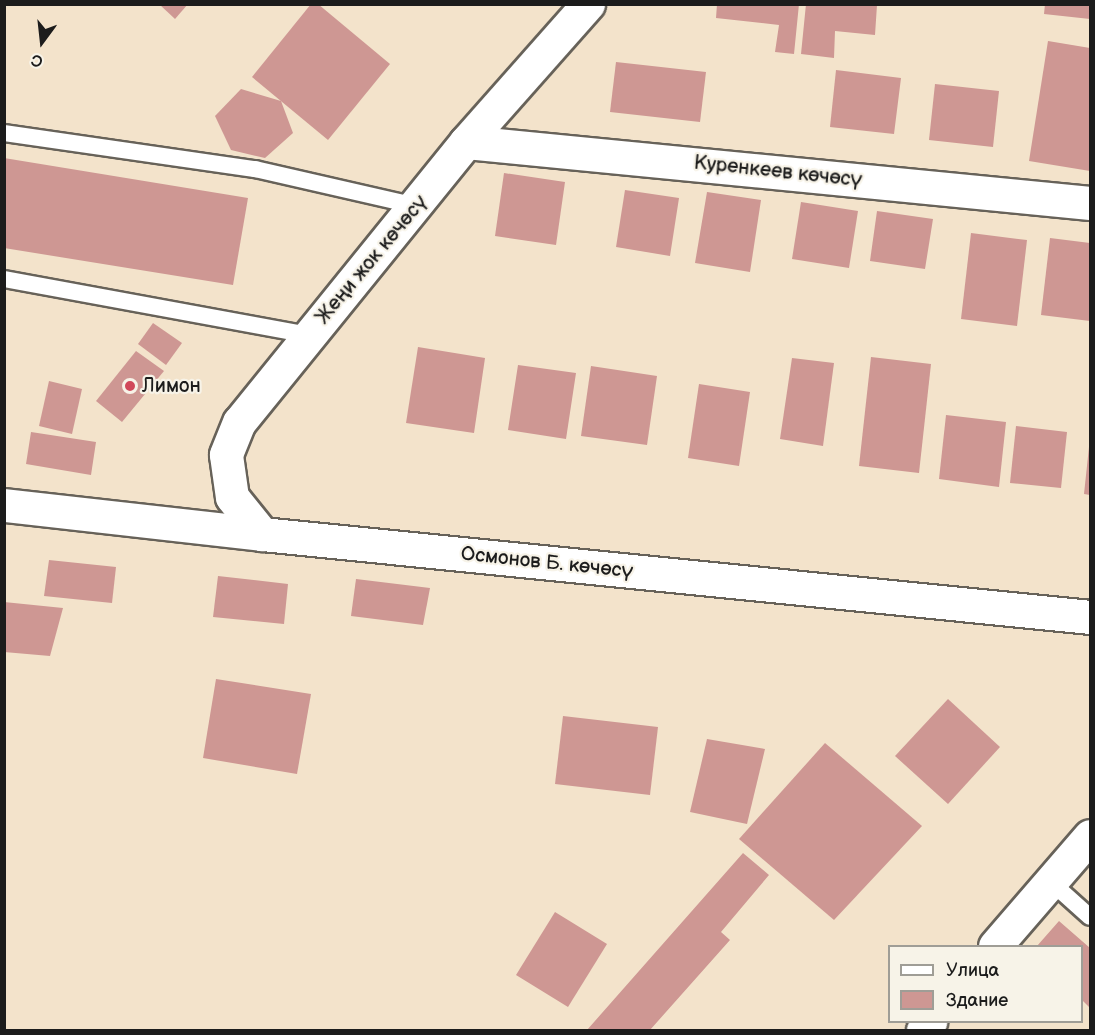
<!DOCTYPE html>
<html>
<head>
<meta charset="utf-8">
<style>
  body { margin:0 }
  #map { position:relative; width:1095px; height:1035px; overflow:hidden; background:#f3e3cb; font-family:"Balsamiq Sans",sans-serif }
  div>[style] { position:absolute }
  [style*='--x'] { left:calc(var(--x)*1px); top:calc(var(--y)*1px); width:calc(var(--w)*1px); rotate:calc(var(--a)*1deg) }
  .building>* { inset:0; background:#ce9793 }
  .roads { filter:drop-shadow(2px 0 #676259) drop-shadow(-2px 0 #676259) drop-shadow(0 2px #676259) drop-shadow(0 -2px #676259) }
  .service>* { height:16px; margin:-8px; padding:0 8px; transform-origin:8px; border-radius:8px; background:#fff }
  .minor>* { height:33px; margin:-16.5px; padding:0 16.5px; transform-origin:16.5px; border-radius:16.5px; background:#fff }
  .secondary>* { height:33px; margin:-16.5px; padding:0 16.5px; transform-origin:16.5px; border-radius:16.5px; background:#fff }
  .dots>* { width:16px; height:16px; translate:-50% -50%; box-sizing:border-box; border:3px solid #f7f3e8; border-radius:50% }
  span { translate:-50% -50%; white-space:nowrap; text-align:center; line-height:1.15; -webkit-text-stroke:4.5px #f7f3e8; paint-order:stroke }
  .street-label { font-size:20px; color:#1c1c1c }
  .poi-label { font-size:20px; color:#1c1c1c }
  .left { translate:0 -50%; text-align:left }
  .frame { position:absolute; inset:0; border:6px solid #1c1c1c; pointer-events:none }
  .legend { position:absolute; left:888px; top:945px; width:195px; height:78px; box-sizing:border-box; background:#f7f3e8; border:2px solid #9f9d96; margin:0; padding:8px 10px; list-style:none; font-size:18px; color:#1c1c1c }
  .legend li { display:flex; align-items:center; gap:12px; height:30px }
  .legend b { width:30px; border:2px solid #9f9d96 }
  .north { position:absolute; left:12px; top:12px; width:60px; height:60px; -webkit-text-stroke:4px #f7f3e8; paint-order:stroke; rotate:195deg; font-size:16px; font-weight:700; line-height:24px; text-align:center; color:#1c1c1c }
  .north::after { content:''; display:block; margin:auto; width:21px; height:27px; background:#1c1c1c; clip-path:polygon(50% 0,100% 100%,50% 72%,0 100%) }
</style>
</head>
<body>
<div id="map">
  <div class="building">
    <div style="clip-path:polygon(159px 4px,188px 4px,175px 19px)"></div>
    <div style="clip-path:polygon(311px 4px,318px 4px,390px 64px,328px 140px,252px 77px)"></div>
    <div style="clip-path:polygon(717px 4px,799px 4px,794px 54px,775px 52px,779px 25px,716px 18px)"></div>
    <div style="clip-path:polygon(806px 4px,877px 5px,875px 35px,835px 31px,834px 58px,801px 54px)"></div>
    <div style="clip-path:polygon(1045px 4px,1090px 4px,1090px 19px,1044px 14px)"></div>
    <div style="clip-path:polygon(1048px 41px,1090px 48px,1090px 171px,1029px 161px)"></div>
    <div style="clip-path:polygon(616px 62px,706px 72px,700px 122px,610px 112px)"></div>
    <div style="clip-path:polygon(836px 70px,901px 78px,894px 134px,830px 127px)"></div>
    <div style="clip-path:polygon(935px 84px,999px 91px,993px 147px,929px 140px)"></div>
    <div style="clip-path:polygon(241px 89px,281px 101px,293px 133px,265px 158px,231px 150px,215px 116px)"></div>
    <div style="clip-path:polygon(4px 158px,248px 198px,233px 285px,4px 248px)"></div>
    <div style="clip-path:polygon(504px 173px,565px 182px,556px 245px,495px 236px)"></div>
    <div style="clip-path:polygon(625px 190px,679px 198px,670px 256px,616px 247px)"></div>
    <div style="clip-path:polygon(707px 192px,761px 200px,750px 272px,695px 263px)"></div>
    <div style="clip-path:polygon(801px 202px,858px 211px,849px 268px,792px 259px)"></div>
    <div style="clip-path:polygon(877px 211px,933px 219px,925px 269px,870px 261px)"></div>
    <div style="clip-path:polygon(971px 233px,1027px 240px,1017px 326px,961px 319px)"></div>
    <div style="clip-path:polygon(1050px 238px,1090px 243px,1090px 321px,1041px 315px)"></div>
    <div style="clip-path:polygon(153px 323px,182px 343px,166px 365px,138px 344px)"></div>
    <div style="clip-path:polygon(418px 347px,485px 358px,474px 433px,406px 423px)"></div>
    <div style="clip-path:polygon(136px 351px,164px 371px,122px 422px,96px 401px)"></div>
    <div style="clip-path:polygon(871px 357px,931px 364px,919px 473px,859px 466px)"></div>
    <div style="clip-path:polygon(792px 358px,834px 363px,823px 446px,780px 439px)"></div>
    <div style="clip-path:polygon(518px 365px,576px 373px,566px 439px,508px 430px)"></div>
    <div style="clip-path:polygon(591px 366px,657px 376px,647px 445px,581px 436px)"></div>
    <div style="clip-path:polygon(49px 381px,82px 389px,72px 434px,39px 426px)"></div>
    <div style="clip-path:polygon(699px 384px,750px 392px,739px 466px,688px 458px)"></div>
    <div style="clip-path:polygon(946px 415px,1006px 422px,999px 487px,939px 479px)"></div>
    <div style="clip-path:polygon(1016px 426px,1067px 432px,1061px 488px,1010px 483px)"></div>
    <div style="clip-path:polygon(31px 432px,96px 442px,91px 475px,26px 464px)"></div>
    <div style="clip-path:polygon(1089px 447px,1090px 447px,1090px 495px,1084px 494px)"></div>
    <div style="clip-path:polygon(49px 560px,116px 567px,112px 603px,44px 596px)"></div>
    <div style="clip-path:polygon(218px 576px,288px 584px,284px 624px,213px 617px)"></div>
    <div style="clip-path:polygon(356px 579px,430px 588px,423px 625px,351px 616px)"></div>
    <div style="clip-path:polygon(4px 602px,63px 608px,50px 656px,4px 652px)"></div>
    <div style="clip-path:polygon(216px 679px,311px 694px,297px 774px,203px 758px)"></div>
    <div style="clip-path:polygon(948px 699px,1000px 747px,948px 804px,895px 756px)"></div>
    <div style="clip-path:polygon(563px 716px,658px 727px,650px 795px,555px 784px)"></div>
    <div style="clip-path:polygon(707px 739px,765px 749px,747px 824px,690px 812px)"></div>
    <div style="clip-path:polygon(825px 743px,922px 826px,834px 920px,739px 839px)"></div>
    <div style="clip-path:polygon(743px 853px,769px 875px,721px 932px,730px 940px,650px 1030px,587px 1030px)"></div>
    <div style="clip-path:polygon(555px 912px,607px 944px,568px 1007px,516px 975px)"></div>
    <div style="clip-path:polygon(1059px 921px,1090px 948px,1090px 1008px,1082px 1000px,1082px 946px,1037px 946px)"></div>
  </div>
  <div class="roads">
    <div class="service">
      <div style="--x:4;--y:133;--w:254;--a:8.2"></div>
      <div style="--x:255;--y:169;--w:166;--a:12.9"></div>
      <div style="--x:4;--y:279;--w:311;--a:10.4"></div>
      <div style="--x:1051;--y:882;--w:52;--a:41.9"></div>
    </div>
    <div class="minor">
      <div style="--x:466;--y:142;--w:627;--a:5.58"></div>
      <div style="--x:4;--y:505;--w:260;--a:6.4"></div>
    </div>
    <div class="secondary">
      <div style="--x:588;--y:4;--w:184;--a:131.5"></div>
      <div style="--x:466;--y:142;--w:360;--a:129"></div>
      <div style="--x:239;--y:422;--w:35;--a:112"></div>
      <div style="--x:226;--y:455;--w:42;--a:81.9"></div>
      <div style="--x:232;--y:497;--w:48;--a:51"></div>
      <div style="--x:262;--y:534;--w:832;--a:5.72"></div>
      <div style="--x:995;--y:946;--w:145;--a:-49.2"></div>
      <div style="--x:923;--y:1030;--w:11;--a:-49"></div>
    </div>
  </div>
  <div class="dots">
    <div style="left:130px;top:386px;background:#d1495b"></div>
  </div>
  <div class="street-label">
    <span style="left:778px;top:172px;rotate:6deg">Куренкеев көчөсү</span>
    <span style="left:372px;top:260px;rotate:-50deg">Жеңи жок көчөсү</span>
    <span style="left:547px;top:563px;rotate:6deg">Осмонов Б. көчөсү</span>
  </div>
  <div class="poi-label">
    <span class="left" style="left:142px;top:386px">Лимон</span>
  </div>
  <div class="frame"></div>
  <ul class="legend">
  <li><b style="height:8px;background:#fff"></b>Улица</li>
  <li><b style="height:16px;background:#ce9793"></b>Здание</li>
  </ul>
  <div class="north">С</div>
</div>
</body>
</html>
